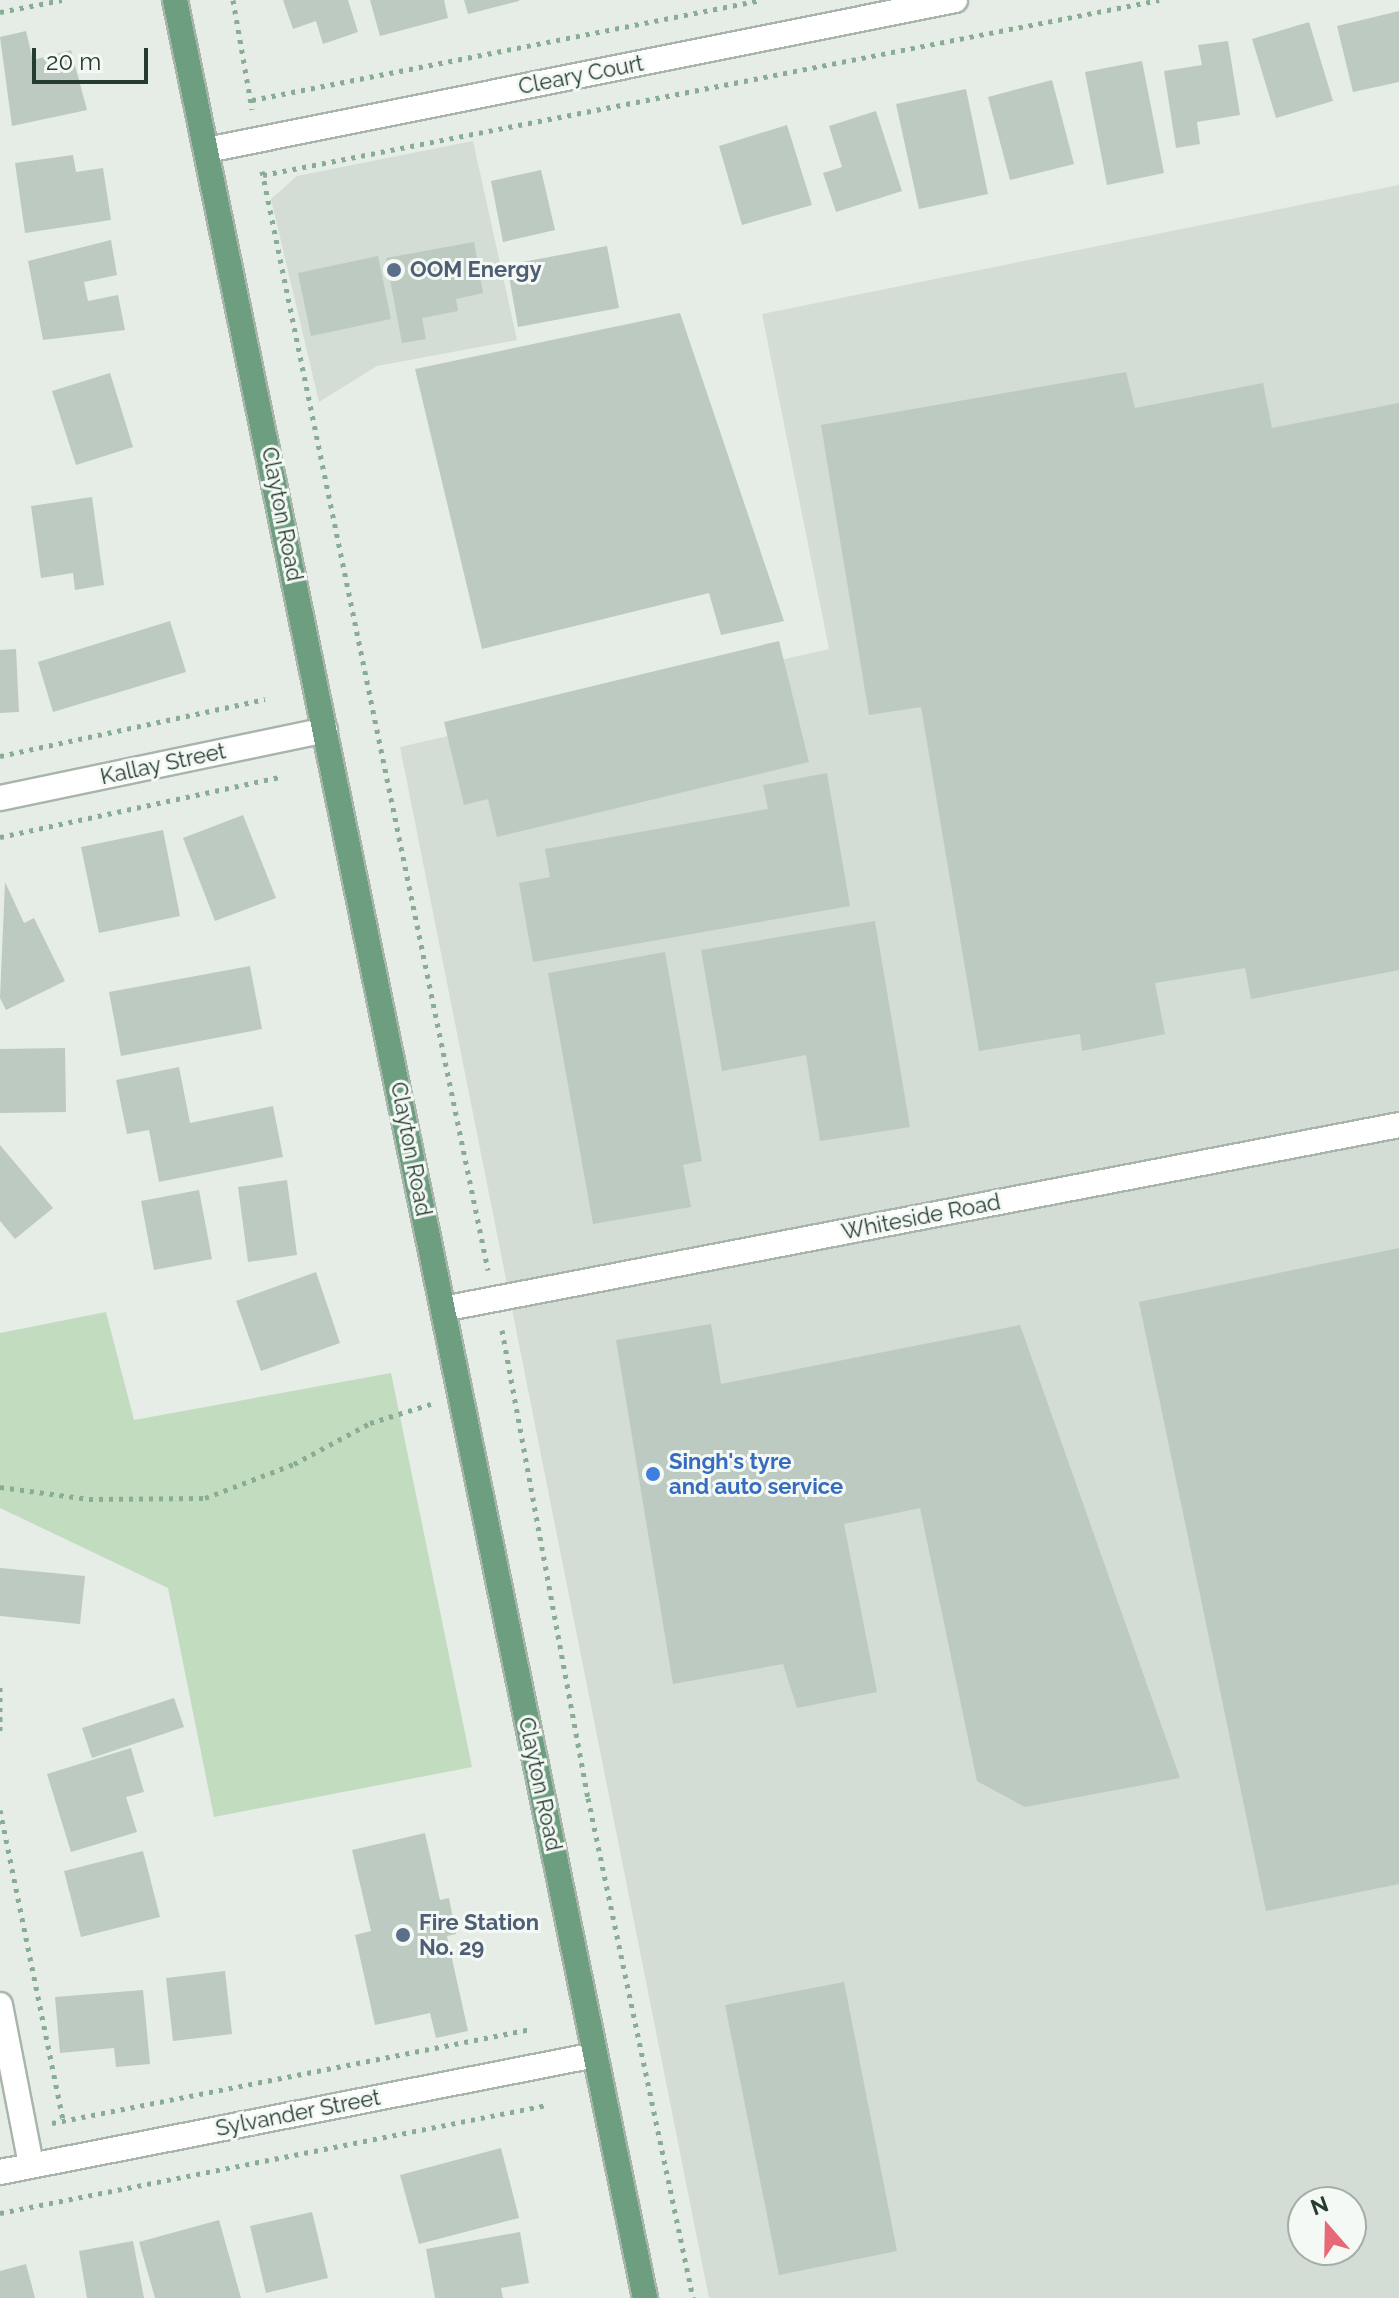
<!DOCTYPE html>
<html>
<head>
<meta charset="utf-8">
<style>
  body { margin:0 }
  #map { position:relative; width:1399px; height:2298px; overflow:hidden; background:#e5ede6; font-family:Raleway,sans-serif }
  div>[style] { position:absolute }
  [style*='--x'] { left:calc(var(--x)*1px); top:calc(var(--y)*1px); width:calc(var(--w)*1px); rotate:calc(var(--a)*1deg) }
  .built>* { inset:0; background:#d3dcd5 }
  .green>* { inset:0; background:#c2dcc0 }
  .building>* { inset:0; background:#bdcac1 }
  .path>* { height:5px; margin-top:-2.5px; transform-origin:0; background:repeating-linear-gradient(90deg,#88ad94 0 4px,transparent 0 10px) }
  .roads { filter:drop-shadow(2px 0 #a8b5ab) drop-shadow(-2px 0 #a8b5ab) drop-shadow(0 2px #a8b5ab) drop-shadow(0 -2px #a8b5ab) }
  .street>* { height:24px; margin:-12px; padding:0 12px; transform-origin:12px; border-radius:12px; background:#fff }
  .secondary>* { height:24px; margin:-12px; padding:0 12px; transform-origin:12px; border-radius:12px; background:#fff }
  .primary>* { height:24px; margin:-12px; padding:0 12px; transform-origin:12px; border-radius:12px; background:#6d9e80 }
  .dots>* { width:22px; height:22px; translate:-50% -50%; box-sizing:border-box; border:4px solid #f5f9f6; border-radius:50% }
  span { translate:-50% -50%; white-space:nowrap; text-align:center; line-height:1.15; -webkit-text-stroke:6px #f5f9f6; paint-order:stroke }
  .street-label { font-size:22px; color:#253d2e }
  .service-label { font-size:22px; color:#4e5e75; font-weight:700 }
  .left { translate:0 -50%; text-align:left }
  .shop-label { font-size:22px; color:#366cbe; font-weight:700 }
  .north { position:absolute; left:1287px; top:2186px; width:80px; height:80px; box-sizing:border-box; background:#f5f9f6; border:2px solid #a2aea6; border-radius:50%; rotate:340deg; font-size:22px; font-weight:700; line-height:32px; text-align:center; color:#253d2e }
  .north::after { content:''; display:block; margin:auto; width:28px; height:36px; background:#e66978; clip-path:polygon(50% 0,100% 100%,50% 72%,0 100%) }
  .scale { position:absolute; left:32px; top:48px; width:116px; height:36px; box-sizing:border-box; border:4px solid #253d2e; border-top:0; padding-left:10px; font-size:24px; line-height:28px; white-space:nowrap; color:#253d2e; -webkit-text-stroke:6px #f5f9f6; paint-order:stroke }
</style>
</head>
<body>
<div id="map">
  <div class="built">
    <div style="clip-path:polygon(473px 141px,517px 340px,377px 366px,319px 402px,271px 199px,297px 176px)"></div>
    <div style="clip-path:polygon(evenodd,1399px 185px,1399px 2298px,709px 2298px,400px 747px,829px 649px,762px 314px,1399px 185px,1303px 2202px,1351px 2202px,1351px 2250px,1303px 2250px,1303px 2202px)"></div>
  </div>
  <div class="green">
    <div style="clip-path:polygon(106px 1312px,134px 1420px,391px 1373px,472px 1767px,214px 1817px,168px 1588px,0 1508px,0 1333px)"></div>
  </div>
  <div class="building">
    <div style="clip-path:polygon(283px 0,348px 0,358px 32px,323px 44px,316px 21px,293px 29px)"></div>
    <div style="clip-path:polygon(370px 0,444px 0,448px 18px,380px 36px)"></div>
    <div style="clip-path:polygon(464px 0,519px 0,519px 1px,468px 14px)"></div>
    <div style="clip-path:polygon(1399px 11px,1399px 82px,1353px 92px,1337px 26px)"></div>
    <div style="clip-path:polygon(1309px 22px,1333px 101px,1276px 118px,1252px 39px)"></div>
    <div style="clip-path:polygon(26px 31px,33px 60px,71px 50px,87px 110px,12px 126px,0 37px)"></div>
    <div style="clip-path:polygon(1228px 41px,1240px 115px,1197px 122px,1200px 144px,1176px 148px,1164px 71px,1202px 65px,1198px 45px)"></div>
    <div style="clip-path:polygon(1142px 61px,1164px 173px,1107px 185px,1085px 72px)"></div>
    <div style="clip-path:polygon(1052px 80px,1074px 164px,1010px 180px,988px 97px)"></div>
    <div style="clip-path:polygon(966px 89px,988px 194px,919px 209px,896px 104px)"></div>
    <div style="clip-path:polygon(876px 111px,902px 191px,836px 212px,823px 173px,842px 167px,829px 126px)"></div>
    <div style="clip-path:polygon(787px 125px,812px 205px,742px 225px,719px 146px)"></div>
    <div style="clip-path:polygon(73px 155px,76px 172px,103px 168px,111px 220px,25px 233px,15px 163px)"></div>
    <div style="clip-path:polygon(541px 170px,555px 230px,503px 242px,491px 181px)"></div>
    <div style="clip-path:polygon(111px 240px,117px 275px,84px 282px,88px 301px,118px 295px,125px 330px,43px 340px,28px 261px)"></div>
    <div style="clip-path:polygon(474px 242px,483px 293px,456px 299px,458px 311px,422px 318px,426px 339px,402px 343px,386px 258px)"></div>
    <div style="clip-path:polygon(607px 246px,619px 308px,518px 327px,507px 265px)"></div>
    <div style="clip-path:polygon(378px 256px,391px 319px,311px 336px,298px 273px)"></div>
    <div style="clip-path:polygon(680px 313px,784px 621px,721px 635px,709px 593px,482px 649px,415px 369px)"></div>
    <div style="clip-path:polygon(1126px 372px,1135px 408px,1263px 383px,1272px 428px,1399px 403px,1399px 970px,1251px 999px,1245px 968px,1155px 983px,1165px 1034px,1082px 1051px,1080px 1034px,979px 1051px,921px 707px,869px 715px,821px 425px)"></div>
    <div style="clip-path:polygon(110px 373px,133px 447px,76px 465px,52px 391px)"></div>
    <div style="clip-path:polygon(92px 497px,104px 585px,75px 590px,73px 573px,41px 578px,31px 506px)"></div>
    <div style="clip-path:polygon(170px 621px,186px 672px,53px 712px,38px 662px)"></div>
    <div style="clip-path:polygon(779px 641px,809px 762px,497px 837px,488px 799px,464px 805px,444px 722px)"></div>
    <div style="clip-path:polygon(16px 649px,19px 712px,0 713px,0 650px)"></div>
    <div style="clip-path:polygon(827px 773px,850px 906px,533px 962px,519px 883px,550px 877px,545px 849px,768px 809px,763px 785px)"></div>
    <div style="clip-path:polygon(243px 815px,276px 898px,215px 921px,183px 838px)"></div>
    <div style="clip-path:polygon(163px 830px,180px 916px,99px 933px,81px 847px)"></div>
    <div style="clip-path:polygon(5px 882px,24px 923px,34px 918px,65px 981px,6px 1010px,0 998px)"></div>
    <div style="clip-path:polygon(875px 921px,910px 1127px,820px 1141px,806px 1055px,722px 1071px,701px 950px)"></div>
    <div style="clip-path:polygon(665px 952px,702px 1161px,683px 1165px,691px 1207px,593px 1224px,548px 973px)"></div>
    <div style="clip-path:polygon(250px 966px,262px 1029px,121px 1056px,109px 992px)"></div>
    <div style="clip-path:polygon(65px 1048px,66px 1112px,0 1113px,0 1049px)"></div>
    <div style="clip-path:polygon(179px 1067px,190px 1123px,273px 1106px,283px 1157px,159px 1182px,149px 1130px,127px 1134px,116px 1080px)"></div>
    <div style="clip-path:polygon(0 1145px,53px 1208px,15px 1239px,0 1221px)"></div>
    <div style="clip-path:polygon(287px 1180px,297px 1255px,248px 1262px,238px 1187px)"></div>
    <div style="clip-path:polygon(199px 1190px,212px 1259px,154px 1270px,141px 1201px)"></div>
    <div style="clip-path:polygon(1399px 1248px,1399px 1884px,1266px 1911px,1139px 1302px)"></div>
    <div style="clip-path:polygon(316px 1272px,340px 1343px,261px 1371px,236px 1301px)"></div>
    <div style="clip-path:polygon(711px 1324px,721px 1384px,1020px 1325px,1180px 1778px,1025px 1807px,977px 1781px,920px 1508px,844px 1524px,877px 1692px,797px 1708px,783px 1664px,673px 1684px,616px 1340px)"></div>
    <div style="clip-path:polygon(0 1568px,85px 1576px,80px 1624px,0 1616px)"></div>
    <div style="clip-path:polygon(174px 1698px,184px 1727px,92px 1758px,82px 1728px)"></div>
    <div style="clip-path:polygon(131px 1748px,144px 1792px,126px 1797px,137px 1832px,71px 1852px,47px 1774px)"></div>
    <div style="clip-path:polygon(425px 1833px,440px 1900px,449px 1898px,456px 1934px,447px 1936px,468px 2031px,436px 2038px,430px 2013px,375px 2025px,355px 1935px,371px 1931px,352px 1850px)"></div>
    <div style="clip-path:polygon(143px 1851px,160px 1917px,81px 1937px,64px 1871px)"></div>
    <div style="clip-path:polygon(225px 1971px,232px 2034px,173px 2041px,166px 1978px)"></div>
    <div style="clip-path:polygon(844px 1982px,897px 2251px,779px 2275px,725px 2005px)"></div>
    <div style="clip-path:polygon(143px 1990px,150px 2064px,116px 2067px,114px 2048px,60px 2053px,55px 1997px)"></div>
    <div style="clip-path:polygon(501px 2148px,519px 2218px,419px 2244px,400px 2175px)"></div>
    <div style="clip-path:polygon(312px 2212px,328px 2278px,266px 2293px,250px 2226px)"></div>
    <div style="clip-path:polygon(219px 2220px,241px 2298px,155px 2298px,139px 2242px)"></div>
    <div style="clip-path:polygon(520px 2232px,529px 2283px,501px 2288px,503px 2298px,435px 2298px,426px 2249px)"></div>
    <div style="clip-path:polygon(133px 2241px,144px 2298px,87px 2298px,79px 2251px)"></div>
    <div style="clip-path:polygon(26px 2264px,35px 2298px,0 2298px,0 2271px)"></div>
  </div>
  <div class="path">
    <div style="--x:233;--y:0;--w:111;--a:80.1"></div>
    <div style="--x:0;--y:12;--w:63;--a:-11"></div>
    <div style="--x:252;--y:100;--w:519;--a:-11.11"></div>
    <div style="--x:262;--y:171;--w:1122;--a:78.38"></div>
    <div style="--x:263;--y:175;--w:913;--a:-11.05"></div>
    <div style="--x:0;--y:756;--w:271;--a:-12.1"></div>
    <div style="--x:0;--y:837;--w:286;--a:-12.1"></div>
    <div style="--x:502;--y:1330;--w:476;--a:79.6"></div>
    <div style="--x:588;--y:1798;--w:511;--a:78.14"></div>
    <div style="--x:0;--y:1487;--w:90;--a:7.7"></div>
    <div style="--x:89;--y:1499;--w:116;--a:-0.5"></div>
    <div style="--x:205;--y:1498;--w:95;--a:-20.9"></div>
    <div style="--x:294;--y:1464;--w:86;--a:-28.3"></div>
    <div style="--x:370;--y:1423;--w:64;--a:-17.3"></div>
    <div style="--x:0;--y:1687;--w:49;--a:90"></div>
    <div style="--x:0;--y:1810;--w:317;--a:78.5"></div>
    <div style="--x:52;--y:2123;--w:488;--a:-11.1"></div>
    <div style="--x:0;--y:2213;--w:558;--a:-11.17"></div>
  </div>
  <div class="roads">
    <div class="street">
      <div style="--x:207;--y:150;--w:763;--a:-11.34"></div>
      <div style="--x:0;--y:798;--w:332;--a:-11.8"></div>
      <div style="--x:0;--y:2005;--w:163;--a:79"></div>
      <div style="--x:0;--y:2172;--w:606;--a:-11.12"></div>
    </div>
    <div class="secondary">
      <div style="--x:443;--y:1309;--w:974;--a:-10.89"></div>
    </div>
    <div class="primary">
      <div style="--x:175;--y:0;--w:2346;--a:78.44"></div>
    </div>
  </div>
  <div class="dots">
    <div style="left:394px;top:270px;background:#5c6f8a"></div>
    <div style="left:653px;top:1474px;background:#3f7fe0"></div>
    <div style="left:403px;top:1935px;background:#5c6f8a"></div>
  </div>
  <div class="street-label">
    <span style="left:581px;top:75px;rotate:-11deg">Cleary Court</span>
    <span style="left:282px;top:514px;rotate:79deg">Clayton Road</span>
    <span style="left:163px;top:764px;rotate:-12deg">Kallay Street</span>
    <span style="left:411px;top:1149px;rotate:79deg">Clayton Road</span>
    <span style="left:921px;top:1217px;rotate:-11deg">Whiteside Road</span>
    <span style="left:540px;top:1784px;rotate:78deg">Clayton Road</span>
    <span style="left:298px;top:2113px;rotate:-11deg">Sylvander Street</span>
  </div>
  <div class="service-label">
    <span class="left" style="left:410px;top:270px">OOM Energy</span>
    <span class="left" style="left:419px;top:1935px">Fire Station<br>No. 29</span>
  </div>
  <div class="shop-label">
    <span class="left" style="left:669px;top:1474px">Singh's tyre<br>and auto service</span>
  </div>
  <div class="north">N</div>
  <div class="scale">20 m</div>
</div>
</body>
</html>
